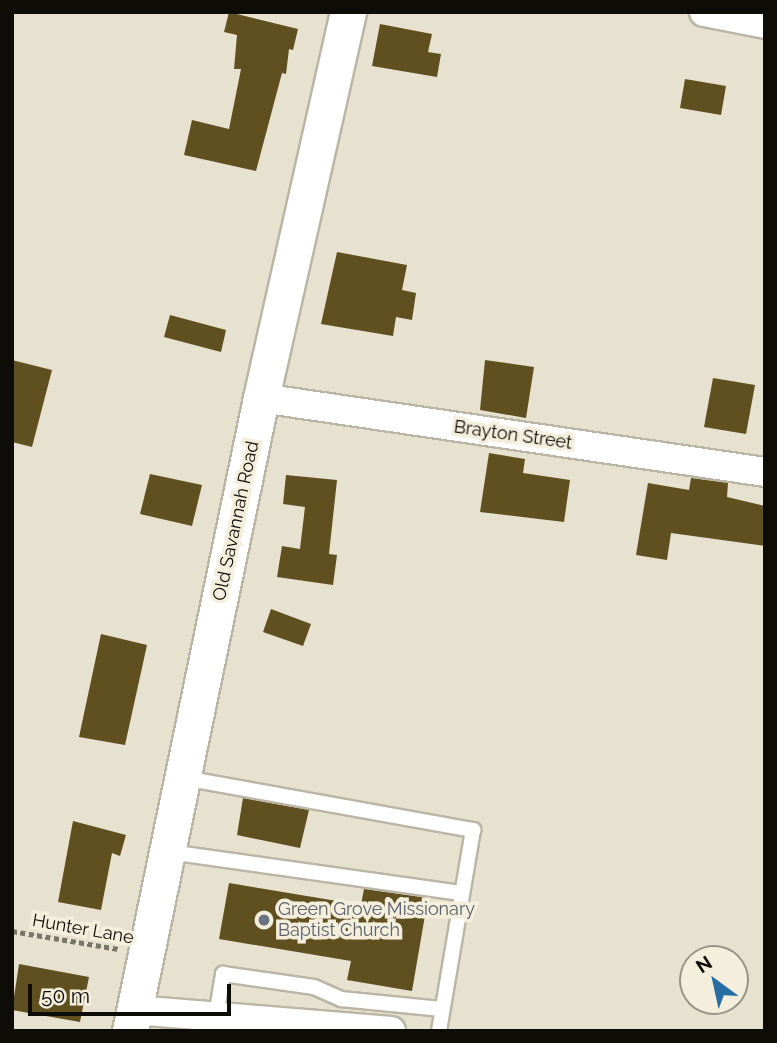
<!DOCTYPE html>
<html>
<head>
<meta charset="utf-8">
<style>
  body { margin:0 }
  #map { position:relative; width:777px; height:1043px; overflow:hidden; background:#e7e1d0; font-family:Raleway,sans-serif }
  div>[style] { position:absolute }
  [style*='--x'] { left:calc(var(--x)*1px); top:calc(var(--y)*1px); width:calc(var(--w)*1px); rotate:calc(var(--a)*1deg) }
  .building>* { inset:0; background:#60501f }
  .path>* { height:4.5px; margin-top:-2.25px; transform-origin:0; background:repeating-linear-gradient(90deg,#787569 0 5px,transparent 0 8.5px) }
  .roads { filter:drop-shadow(2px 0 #bab5a4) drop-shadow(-2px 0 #bab5a4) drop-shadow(0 2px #bab5a4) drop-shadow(0 -2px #bab5a4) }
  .service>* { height:14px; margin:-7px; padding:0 7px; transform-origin:7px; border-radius:7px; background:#fff }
  .minor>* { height:28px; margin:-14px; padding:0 14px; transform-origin:14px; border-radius:14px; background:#fff }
  .tertiary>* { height:35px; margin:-17.5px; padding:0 17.5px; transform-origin:17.5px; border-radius:17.5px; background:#fff }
  .dots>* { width:19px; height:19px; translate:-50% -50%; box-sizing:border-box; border:4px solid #f4eedd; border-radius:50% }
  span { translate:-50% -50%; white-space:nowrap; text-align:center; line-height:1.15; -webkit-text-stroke:7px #f4eedd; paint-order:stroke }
  .street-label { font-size:18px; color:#0d0c06 }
  .worship-label { font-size:18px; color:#5b616d }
  .left { translate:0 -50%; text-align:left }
  .frame { position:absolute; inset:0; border:14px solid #0d0c06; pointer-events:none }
  .north { position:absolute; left:679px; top:945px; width:70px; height:70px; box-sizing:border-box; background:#f4eedd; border:2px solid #989487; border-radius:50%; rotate:327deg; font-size:19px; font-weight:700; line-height:28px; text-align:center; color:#0d0c06 }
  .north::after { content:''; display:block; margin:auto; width:24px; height:32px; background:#286da2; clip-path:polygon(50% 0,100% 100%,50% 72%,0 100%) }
  .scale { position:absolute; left:28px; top:984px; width:203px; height:32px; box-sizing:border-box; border:4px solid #0d0c06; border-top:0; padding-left:9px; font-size:21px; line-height:24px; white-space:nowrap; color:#0d0c06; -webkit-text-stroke:5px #f4eedd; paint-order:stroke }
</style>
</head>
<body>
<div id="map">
  <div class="building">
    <div style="clip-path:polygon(229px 12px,298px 29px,293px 50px,289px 49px,286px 74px,282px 73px,256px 171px,184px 155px,192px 120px,229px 129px,241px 69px,234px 69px,237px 35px,224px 32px)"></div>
    <div style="clip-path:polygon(380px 24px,432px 34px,428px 52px,441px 54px,437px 77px,372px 66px)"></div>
    <div style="clip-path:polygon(685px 79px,726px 86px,721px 115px,680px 108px)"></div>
    <div style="clip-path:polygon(337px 252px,407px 265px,402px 290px,416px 293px,412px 320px,396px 317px,393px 336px,321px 324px)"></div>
    <div style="clip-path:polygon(170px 315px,226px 330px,221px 352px,164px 337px)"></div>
    <div style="clip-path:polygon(12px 360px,52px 370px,32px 447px,12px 442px)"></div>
    <div style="clip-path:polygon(485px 360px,534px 367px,526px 418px,480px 410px)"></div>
    <div style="clip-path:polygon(713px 378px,755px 385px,746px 434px,704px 427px)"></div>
    <div style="clip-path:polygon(489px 453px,525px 459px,523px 473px,570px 480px,564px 522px,480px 512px)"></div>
    <div style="clip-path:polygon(150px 474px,202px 485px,192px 526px,140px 514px)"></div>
    <div style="clip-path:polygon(286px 475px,337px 480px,329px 554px,337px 555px,333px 585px,277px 577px,282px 546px,300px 549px,305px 507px,283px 504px)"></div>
    <div style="clip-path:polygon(691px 478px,728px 483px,727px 497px,765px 506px,765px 546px,671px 533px,667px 560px,636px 555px,648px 483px,689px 490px)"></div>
    <div style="clip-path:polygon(271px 609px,311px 624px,303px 646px,263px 632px)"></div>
    <div style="clip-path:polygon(101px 634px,147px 645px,125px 745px,79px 737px)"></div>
    <div style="clip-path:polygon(243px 798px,309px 810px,300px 848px,237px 835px)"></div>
    <div style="clip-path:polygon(73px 821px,126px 835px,120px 856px,112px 853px,101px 910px,58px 902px)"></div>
    <div style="clip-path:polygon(229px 883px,361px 905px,364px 889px,428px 898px,412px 991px,347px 980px,351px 961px,219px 939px)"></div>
    <div style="clip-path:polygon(19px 964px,89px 977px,80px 1022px,12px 1010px)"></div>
  </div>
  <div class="path">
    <div style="--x:12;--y:931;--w:108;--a:9.6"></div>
  </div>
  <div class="roads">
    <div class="service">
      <div style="--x:184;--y:778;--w:294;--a:10.2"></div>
      <div style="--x:473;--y:830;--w:204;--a:99.6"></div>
      <div style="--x:169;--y:852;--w:295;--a:8"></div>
      <div style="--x:216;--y:1016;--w:43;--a:-80.5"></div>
      <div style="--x:223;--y:974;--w:92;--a:8.1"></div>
      <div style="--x:314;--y:987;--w:30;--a:24"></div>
      <div style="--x:341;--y:999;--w:101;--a:5.7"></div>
    </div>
    <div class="minor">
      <div style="--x:704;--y:12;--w:62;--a:11.1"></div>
      <div style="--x:261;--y:398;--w:509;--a:8.35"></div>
      <div style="--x:135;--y:1010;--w:257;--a:4.7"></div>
    </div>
    <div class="tertiary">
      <div style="--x:130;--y:1031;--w:646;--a:-78.31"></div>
      <div style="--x:261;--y:398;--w:396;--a:-77.3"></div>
    </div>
  </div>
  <div class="dots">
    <div style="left:264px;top:920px;background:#6b7280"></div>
  </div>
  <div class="street-label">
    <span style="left:513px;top:435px;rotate:8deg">Brayton Street</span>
    <span style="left:236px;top:521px;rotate:-78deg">Old Savannah Road</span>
    <span style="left:83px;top:929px;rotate:10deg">Hunter Lane</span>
  </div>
  <div class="worship-label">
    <span class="left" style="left:278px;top:920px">Green Grove Missionary<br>Baptist Church</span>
  </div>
  <div class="frame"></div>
  <div class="north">N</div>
  <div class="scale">50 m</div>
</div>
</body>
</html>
